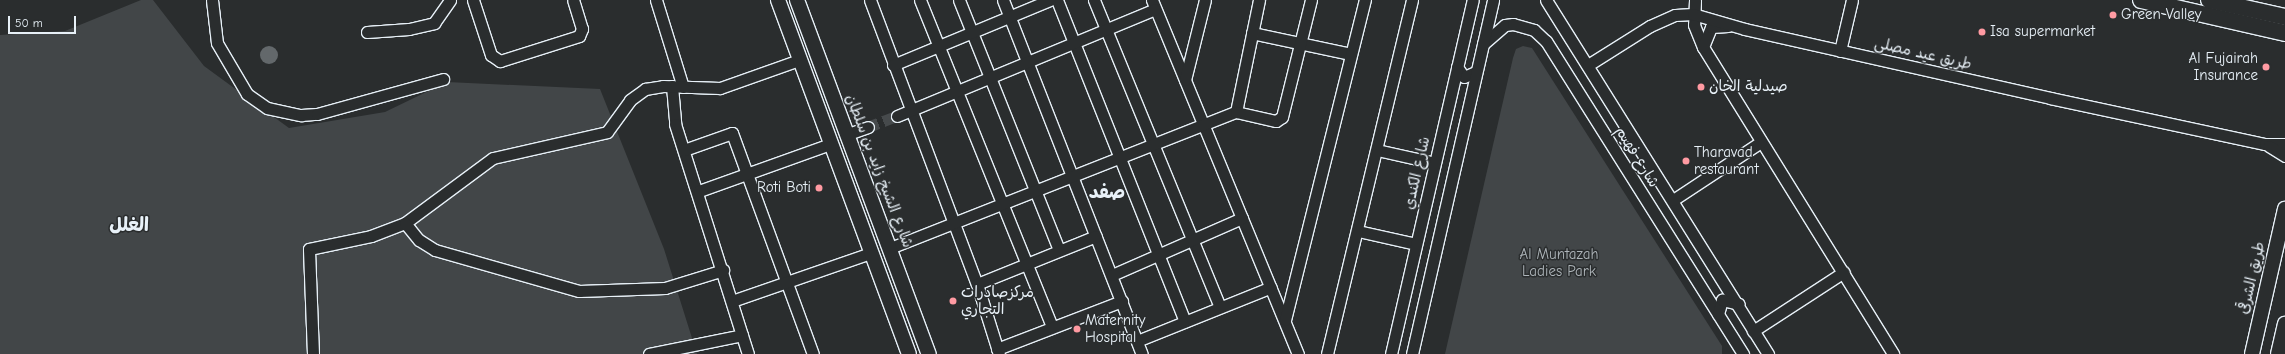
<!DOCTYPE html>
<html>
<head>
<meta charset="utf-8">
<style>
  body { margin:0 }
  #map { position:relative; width:2285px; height:354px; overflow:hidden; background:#2a2d2e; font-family:"Comic Neue","Playpen Sans Arabic",sans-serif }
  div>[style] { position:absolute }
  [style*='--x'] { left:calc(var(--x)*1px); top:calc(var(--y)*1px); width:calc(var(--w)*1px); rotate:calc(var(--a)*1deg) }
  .green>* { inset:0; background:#424648 }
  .water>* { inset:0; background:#63686b }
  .round { border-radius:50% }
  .minor-tunnel>* { height:11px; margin-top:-5.5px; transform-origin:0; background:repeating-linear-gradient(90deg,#464a4c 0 11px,transparent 0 16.5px) }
  .roads { filter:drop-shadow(1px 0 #e8f1f8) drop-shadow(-1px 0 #e8f1f8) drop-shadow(0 1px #e8f1f8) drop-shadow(0 -1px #e8f1f8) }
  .minor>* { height:11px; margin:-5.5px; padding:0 5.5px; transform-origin:5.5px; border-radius:5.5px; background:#2a2d2e }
  .major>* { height:14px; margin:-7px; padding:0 7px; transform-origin:7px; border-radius:7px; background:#2a2d2e }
  .highway>* { height:16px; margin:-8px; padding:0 8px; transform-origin:8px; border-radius:8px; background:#2a2d2e }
  .dots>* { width:11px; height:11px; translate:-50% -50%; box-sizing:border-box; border:2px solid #2a2d2e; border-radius:50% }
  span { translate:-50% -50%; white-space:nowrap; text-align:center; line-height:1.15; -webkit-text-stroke:3px #2a2d2e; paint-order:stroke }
  .poi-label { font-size:15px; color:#e8f1f8 }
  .left { translate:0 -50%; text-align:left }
  .right { translate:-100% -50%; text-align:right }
  .street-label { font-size:15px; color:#e8f1f8 }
  .park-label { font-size:15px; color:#aeb5ba }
  .district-label { font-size:19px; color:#e8f1f8; font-weight:700 }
  .scale { position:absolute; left:8px; top:16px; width:68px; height:18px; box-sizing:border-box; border:2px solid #e8f1f8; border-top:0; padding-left:5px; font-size:12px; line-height:14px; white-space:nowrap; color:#e8f1f8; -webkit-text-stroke:3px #2a2d2e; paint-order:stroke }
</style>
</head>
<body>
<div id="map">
  <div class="green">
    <div style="clip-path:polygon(141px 0,153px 0,204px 66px,289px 128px,385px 112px,447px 82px,600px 89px,664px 249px,697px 354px,0 354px,0 35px,65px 31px)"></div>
    <div style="clip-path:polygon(1523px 46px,1532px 48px,1722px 346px,1722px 354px,1445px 354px,1513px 58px,1516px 49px)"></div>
  </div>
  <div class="water">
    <div class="round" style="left:260px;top:46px;width:18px;height:18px"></div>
  </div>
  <div class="minor-tunnel">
    <div style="--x:868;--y:127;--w:31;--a:-21"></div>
  </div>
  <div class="roads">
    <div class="minor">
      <div style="--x:212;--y:0;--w:43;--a:83.4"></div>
      <div style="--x:217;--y:43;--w:59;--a:59.5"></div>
      <div style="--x:247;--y:94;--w:24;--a:35"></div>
      <div style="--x:267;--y:108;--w:35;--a:12"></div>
      <div style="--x:301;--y:115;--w:16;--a:-4"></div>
      <div style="--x:317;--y:114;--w:131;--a:-15.5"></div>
      <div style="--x:473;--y:0;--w:58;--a:71.9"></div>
      <div style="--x:491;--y:55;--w:11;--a:34"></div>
      <div style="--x:500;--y:61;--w:83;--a:-17.6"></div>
      <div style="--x:579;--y:36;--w:8;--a:-67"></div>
      <div style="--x:582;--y:29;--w:30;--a:-107"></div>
      <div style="--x:656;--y:0;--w:91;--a:72.8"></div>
      <div style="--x:870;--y:0;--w:303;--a:69.4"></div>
      <div style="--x:977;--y:284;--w:73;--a:72.6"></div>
      <div style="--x:920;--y:0;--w:353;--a:68"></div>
      <div style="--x:959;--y:0;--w:269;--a:68.2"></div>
      <div style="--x:1003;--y:0;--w:380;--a:68.6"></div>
      <div style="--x:1057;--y:0;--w:346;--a:68.3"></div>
      <div style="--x:1094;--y:0;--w:332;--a:67.7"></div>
      <div style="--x:1152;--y:0;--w:383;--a:67.6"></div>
      <div style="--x:1546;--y:0;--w:418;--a:57.9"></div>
      <div style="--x:1695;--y:0;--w:25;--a:92"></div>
      <div style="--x:1694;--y:25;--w:24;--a:68"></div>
      <div style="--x:1703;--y:47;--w:361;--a:58.2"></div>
      <div style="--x:367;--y:32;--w:42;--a:-4.1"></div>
      <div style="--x:409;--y:29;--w:26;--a:-13"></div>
      <div style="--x:434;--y:23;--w:28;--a:-55"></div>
      <div style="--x:1252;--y:33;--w:101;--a:12"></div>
      <div style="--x:1483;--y:44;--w:29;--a:-41"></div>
      <div style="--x:1505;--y:25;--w:8;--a:-7"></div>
      <div style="--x:1513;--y:24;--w:22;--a:16"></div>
      <div style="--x:1534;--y:30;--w:16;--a:43"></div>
      <div style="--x:1546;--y:41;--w:370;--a:57.8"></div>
      <div style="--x:1703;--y:47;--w:22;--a:-68"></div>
      <div style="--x:1711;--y:27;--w:17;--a:-3"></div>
      <div style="--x:1840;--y:51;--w:52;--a:-76.8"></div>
      <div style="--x:893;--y:65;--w:170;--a:-22.5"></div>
      <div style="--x:1588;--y:65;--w:73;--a:-32.2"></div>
      <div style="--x:1650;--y:26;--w:27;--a:-24"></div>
      <div style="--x:1675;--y:15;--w:18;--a:-3"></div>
      <div style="--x:1693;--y:14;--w:54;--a:16.1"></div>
      <div style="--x:1745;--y:29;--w:313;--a:12.7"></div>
      <div style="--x:2050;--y:98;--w:220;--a:12.1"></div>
      <div style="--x:2265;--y:144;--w:20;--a:0"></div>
      <div style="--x:1457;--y:67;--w:12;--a:55"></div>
      <div style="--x:1464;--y:77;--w:13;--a:-23"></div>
      <div style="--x:1185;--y:80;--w:82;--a:-76"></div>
      <div style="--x:672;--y:86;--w:38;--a:85"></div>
      <div style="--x:675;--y:124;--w:241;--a:72.4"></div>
      <div style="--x:1236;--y:112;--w:114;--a:-78.4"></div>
      <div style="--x:897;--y:116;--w:279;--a:-22.5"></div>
      <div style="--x:848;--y:134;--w:21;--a:-19"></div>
      <div style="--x:2269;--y:146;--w:19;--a:32"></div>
      <div style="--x:684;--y:150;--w:51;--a:-19.5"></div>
      <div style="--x:732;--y:133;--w:235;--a:69.9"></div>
      <div style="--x:1377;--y:150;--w:59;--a:12.6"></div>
      <div style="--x:699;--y:191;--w:139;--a:-19.7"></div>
      <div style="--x:1673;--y:200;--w:105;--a:-33.4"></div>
      <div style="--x:405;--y:223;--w:109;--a:-36.5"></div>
      <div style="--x:493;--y:158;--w:117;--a:-12.8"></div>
      <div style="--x:607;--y:132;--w:39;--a:-54"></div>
      <div style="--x:630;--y:100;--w:19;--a:-36"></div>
      <div style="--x:645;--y:89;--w:18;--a:-9"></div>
      <div style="--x:663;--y:86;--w:57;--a:2"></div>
      <div style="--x:720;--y:88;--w:84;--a:-19.5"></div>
      <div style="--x:1358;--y:231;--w:59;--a:12.6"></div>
      <div style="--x:890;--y:248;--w:372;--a:-21.5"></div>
      <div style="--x:1236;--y:112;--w:41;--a:12.7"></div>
      <div style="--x:1276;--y:121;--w:7;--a:-34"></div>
      <div style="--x:1282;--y:117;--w:121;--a:-76.1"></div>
      <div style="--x:1112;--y:275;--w:142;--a:-23.7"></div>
      <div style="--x:977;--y:284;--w:128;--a:-22"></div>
      <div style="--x:732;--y:301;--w:147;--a:-19.1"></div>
      <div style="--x:1718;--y:314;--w:15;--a:-74"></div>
      <div style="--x:1722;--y:300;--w:17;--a:13"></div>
      <div style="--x:1285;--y:320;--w:330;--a:-76"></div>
      <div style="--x:1753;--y:331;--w:108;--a:-33"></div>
      <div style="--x:1137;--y:341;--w:144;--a:-21.9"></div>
      <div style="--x:997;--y:349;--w:134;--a:-21"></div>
      <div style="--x:313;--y:354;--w:105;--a:-92.2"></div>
      <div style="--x:309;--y:249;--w:63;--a:-11.8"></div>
      <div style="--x:371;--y:236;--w:36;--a:-21"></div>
      <div style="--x:405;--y:223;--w:22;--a:51"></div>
      <div style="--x:419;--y:240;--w:19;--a:32"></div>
      <div style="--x:435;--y:250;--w:150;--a:15.9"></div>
      <div style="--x:579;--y:291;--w:86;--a:-2"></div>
      <div style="--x:665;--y:288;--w:61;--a:-17.2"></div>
      <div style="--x:649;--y:354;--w:95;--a:-11.5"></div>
      <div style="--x:1327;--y:354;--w:364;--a:-76.5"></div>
      <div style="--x:1391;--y:354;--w:363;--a:-77"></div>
      <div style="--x:1412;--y:354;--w:363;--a:-77.1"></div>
    </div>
    <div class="major">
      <div style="--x:778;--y:0;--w:377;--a:69.7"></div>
      <div style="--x:797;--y:0;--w:378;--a:69.6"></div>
      <div style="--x:2252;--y:354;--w:149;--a:-77.2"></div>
      <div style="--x:2278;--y:354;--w:31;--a:-77"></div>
    </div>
    <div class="highway">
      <div style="--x:2141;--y:0;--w:148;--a:12.9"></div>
      <div style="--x:2209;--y:0;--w:78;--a:12.6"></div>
    </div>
  </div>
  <div class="dots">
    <div style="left:2113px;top:15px;background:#ff9aa2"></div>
    <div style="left:1982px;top:32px;background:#ff9aa2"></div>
    <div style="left:2266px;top:67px;background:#ff9aa2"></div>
    <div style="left:1701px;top:87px;background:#ff9aa2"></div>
    <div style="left:1686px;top:161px;background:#ff9aa2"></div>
    <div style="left:819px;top:188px;background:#ff9aa2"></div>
    <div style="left:953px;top:301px;background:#ff9aa2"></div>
    <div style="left:1077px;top:329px;background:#ff9aa2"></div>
  </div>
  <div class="poi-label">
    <span class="left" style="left:2121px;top:15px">Green Valley</span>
    <span class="left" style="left:1990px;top:32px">Isa supermarket</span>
    <span class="right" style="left:2258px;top:67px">Al Fujairah<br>Insurance</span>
    <span class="left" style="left:1709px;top:87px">صيدلية الخان</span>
    <span class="left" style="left:1694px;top:161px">Tharavad<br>restaurant</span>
    <span class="right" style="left:811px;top:188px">Roti Boti</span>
    <span class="left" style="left:961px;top:301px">مركزصادرات<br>التجاري</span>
    <span class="left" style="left:1085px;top:329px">Maternity<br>Hospital</span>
  </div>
  <div class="street-label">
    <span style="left:1923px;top:54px;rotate:13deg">طريق عيد مصلى</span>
    <span style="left:1637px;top:157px;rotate:58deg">شارع فهيم</span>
    <span style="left:879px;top:171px;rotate:69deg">شارع الشيخ زايد بن سلطان</span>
    <span style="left:1417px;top:173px;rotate:-77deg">شارع الكندي</span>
    <span style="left:2252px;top:278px;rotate:-77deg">طريق الشرقى</span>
  </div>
  <div class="park-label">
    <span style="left:1559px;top:263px">Al Muntazah<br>Ladies Park</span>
  </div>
  <div class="district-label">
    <span style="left:1107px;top:193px">صفد</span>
    <span style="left:129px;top:226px">الغلل</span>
  </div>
  <div class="scale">50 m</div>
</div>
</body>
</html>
